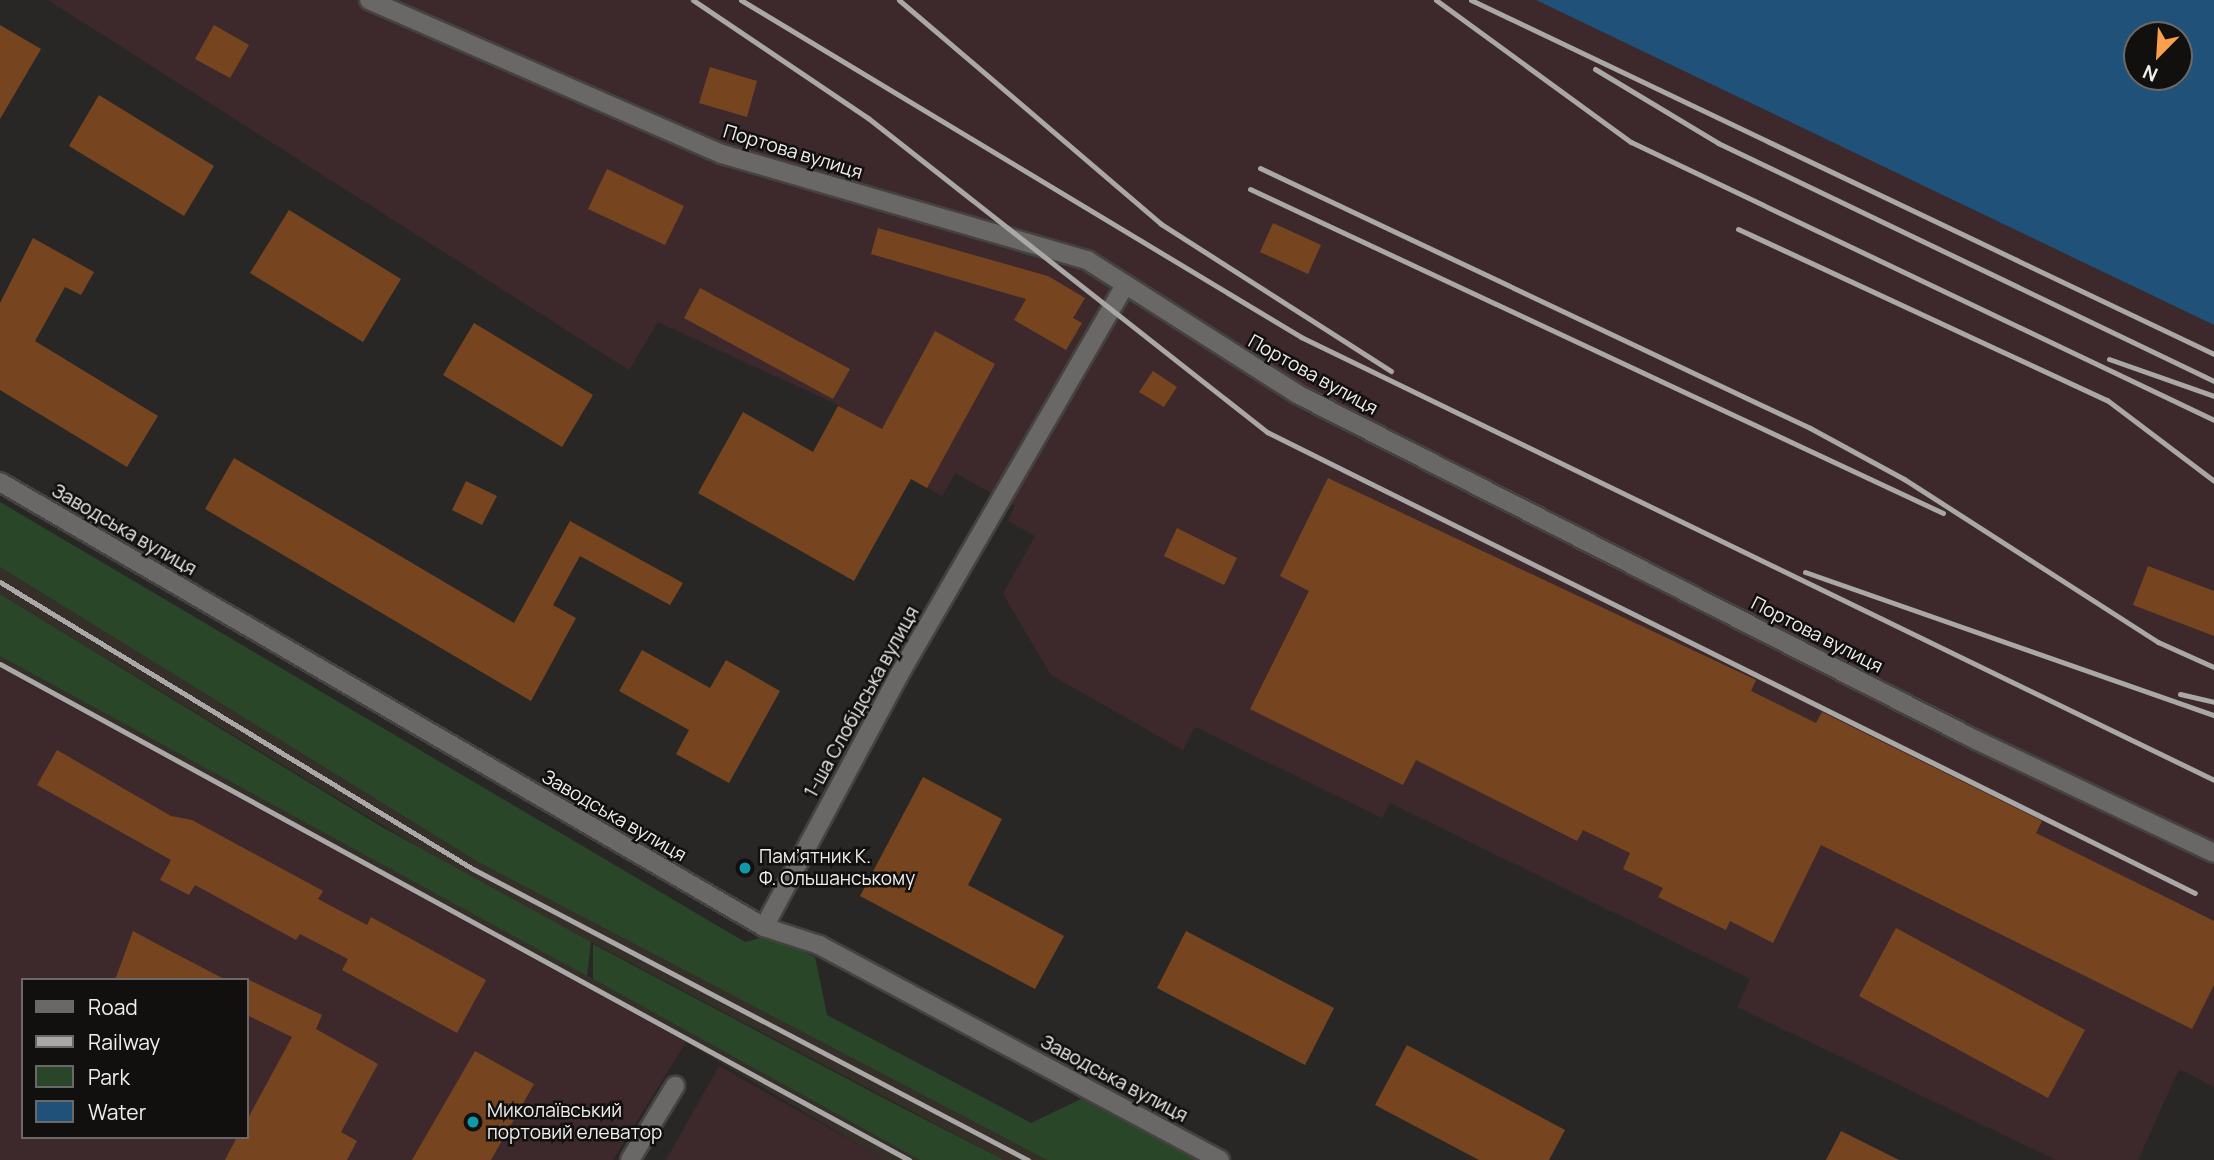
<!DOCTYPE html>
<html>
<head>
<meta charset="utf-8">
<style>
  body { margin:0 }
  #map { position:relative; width:2214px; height:1160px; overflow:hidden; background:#292725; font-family:Manrope,sans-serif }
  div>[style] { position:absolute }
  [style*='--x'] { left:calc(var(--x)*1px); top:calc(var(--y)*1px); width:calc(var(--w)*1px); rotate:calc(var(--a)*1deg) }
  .industrial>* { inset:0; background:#3d292c }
  .built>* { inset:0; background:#362f29 }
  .green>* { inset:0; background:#294629 }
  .water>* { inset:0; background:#205178 }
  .building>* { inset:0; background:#76451f }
  .roads { filter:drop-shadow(2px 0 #454341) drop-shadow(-2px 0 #454341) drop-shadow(0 2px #454341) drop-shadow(0 -2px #454341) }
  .service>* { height:18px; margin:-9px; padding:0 9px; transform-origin:9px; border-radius:9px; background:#696867 }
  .minor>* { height:18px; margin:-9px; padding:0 9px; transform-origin:9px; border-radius:9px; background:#696867 }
  .rail>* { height:5px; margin:-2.5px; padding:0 2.5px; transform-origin:2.5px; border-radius:2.5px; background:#aaa8a6 }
  .dots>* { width:19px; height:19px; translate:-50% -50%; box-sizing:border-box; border:4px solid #11100f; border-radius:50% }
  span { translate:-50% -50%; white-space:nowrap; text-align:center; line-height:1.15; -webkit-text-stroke:5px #11100f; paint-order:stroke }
  .street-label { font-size:19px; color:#f0eeed }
  .poi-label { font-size:19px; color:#f0eeed }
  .left { translate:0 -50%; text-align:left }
  .legend { position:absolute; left:21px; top:978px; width:228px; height:161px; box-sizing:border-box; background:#11100f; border:2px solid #6a6968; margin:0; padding:9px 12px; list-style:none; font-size:21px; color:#f0eeed }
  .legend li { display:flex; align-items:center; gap:14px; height:35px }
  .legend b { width:35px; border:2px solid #6a6968 }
  .north { position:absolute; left:2123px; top:21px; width:70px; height:70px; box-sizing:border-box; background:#11100f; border:2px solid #6a6968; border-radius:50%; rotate:204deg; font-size:19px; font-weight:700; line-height:28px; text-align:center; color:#f0eeed }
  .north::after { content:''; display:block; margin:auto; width:24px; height:32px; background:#fa9f4e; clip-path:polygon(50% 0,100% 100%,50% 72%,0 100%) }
</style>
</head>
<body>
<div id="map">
  <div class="industrial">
    <div style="clip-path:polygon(48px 0,1536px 0,2214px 325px,2214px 1087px,2179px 1069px,2138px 1160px,2056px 1160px,1737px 1007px,1750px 979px,1390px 803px,1382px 818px,1195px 727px,1183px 750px,1051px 675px,1003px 594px,1035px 536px,1008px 521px,1015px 506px,955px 473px,942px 496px,864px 453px,838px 405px,658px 322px,629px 370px)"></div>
    <div style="clip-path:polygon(evenodd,0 668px,686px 1042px,613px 1160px,0 1160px,0 668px,23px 980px,247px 980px,247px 1137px,23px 1137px,23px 980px)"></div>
    <div style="clip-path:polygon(719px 1066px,886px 1160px,666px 1160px)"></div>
  </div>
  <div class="built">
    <div style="clip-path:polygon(0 567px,478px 862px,1047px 1160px,1004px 1160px,468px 877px,0 594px)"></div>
    <div style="clip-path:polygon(0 656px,593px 979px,920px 1160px,885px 1160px,686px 1042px,0 668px)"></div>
  </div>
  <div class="green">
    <div style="clip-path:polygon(0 502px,745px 942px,768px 936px,815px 957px,827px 1015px,1031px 1123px,1081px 1099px,1197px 1160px,1047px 1160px,478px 862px,0 567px)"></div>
    <div style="clip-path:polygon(0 594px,382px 827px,591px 942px,587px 976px,0 656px)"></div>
    <div style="clip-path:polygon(593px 944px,889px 1101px,1004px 1160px,920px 1160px,593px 979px)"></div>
  </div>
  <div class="water">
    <div style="clip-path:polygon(evenodd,1536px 0,2214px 0,2214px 325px,1734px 95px,1536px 0,2137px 35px,2179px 35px,2179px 77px,2137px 77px,2137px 35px)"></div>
  </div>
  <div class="building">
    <div style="clip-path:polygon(0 25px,41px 49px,0 119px)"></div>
    <div style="clip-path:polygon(214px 25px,249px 45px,230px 78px,195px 59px)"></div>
    <div style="clip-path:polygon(710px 67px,757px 81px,747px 117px,699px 103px)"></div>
    <div style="clip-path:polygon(99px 95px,214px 166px,184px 216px,69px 146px)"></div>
    <div style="clip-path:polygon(607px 169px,684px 206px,665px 245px,588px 209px)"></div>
    <div style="clip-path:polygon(289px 210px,401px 279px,363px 342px,250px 273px)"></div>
    <div style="clip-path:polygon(1273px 223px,1321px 245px,1308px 274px,1260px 252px)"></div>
    <div style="clip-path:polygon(878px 228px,1048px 276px,1085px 298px,1073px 318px,1082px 323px,1066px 350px,1014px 320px,1026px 299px,871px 254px)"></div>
    <div style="clip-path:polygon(33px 238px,94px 272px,81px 295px,65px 287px,35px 341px,158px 416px,127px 467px,0 390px,0 303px)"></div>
    <div style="clip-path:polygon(700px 288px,850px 369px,833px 399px,684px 318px)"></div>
    <div style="clip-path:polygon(474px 323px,593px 395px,562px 447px,443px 375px)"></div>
    <div style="clip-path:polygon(935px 331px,995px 364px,927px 488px,911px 479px,854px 581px,698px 493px,743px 412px,813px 452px,838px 406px,882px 429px)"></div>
    <div style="clip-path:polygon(1153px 371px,1177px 387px,1164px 407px,1139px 392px)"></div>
    <div style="clip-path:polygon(234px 458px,514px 623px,570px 521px,683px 583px,670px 605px,580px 556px,553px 605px,576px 618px,531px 701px,205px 509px)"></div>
    <div style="clip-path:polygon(1328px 478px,1756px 680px,1751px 691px,1816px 723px,1822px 712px,2042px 821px,2036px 833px,2214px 921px,2214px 985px,2192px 1029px,1821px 845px,1773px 943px,1730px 921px,1726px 930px,1658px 897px,1663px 888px,1623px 869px,1630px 853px,1583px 830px,1577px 841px,1416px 760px,1403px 785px,1250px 709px,1309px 591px,1280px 576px)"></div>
    <div style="clip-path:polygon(466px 481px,497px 496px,482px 525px,452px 510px)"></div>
    <div style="clip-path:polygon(1177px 528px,1237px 558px,1224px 585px,1164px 556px)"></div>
    <div style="clip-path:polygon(2148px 566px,2214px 591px,2214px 636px,2133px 605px)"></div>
    <div style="clip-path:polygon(642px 650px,710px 688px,726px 660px,780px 691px,729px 783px,676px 754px,689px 730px,619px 691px)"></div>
    <div style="clip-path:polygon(57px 750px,171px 816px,192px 820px,323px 891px,318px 899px,367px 925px,371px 917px,486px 980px,457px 1033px,342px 970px,348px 959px,300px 934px,296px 940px,195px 885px,189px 895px,160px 880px,171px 860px,37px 785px)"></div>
    <div style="clip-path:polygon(923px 777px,1002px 819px,968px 885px,1064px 936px,1035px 989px,860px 896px)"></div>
    <div style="clip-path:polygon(1896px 928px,2085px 1030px,2048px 1098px,1859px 996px)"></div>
    <div style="clip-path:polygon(133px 931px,157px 944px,226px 980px,115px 980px)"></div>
    <div style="clip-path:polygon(1186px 931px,1334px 1008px,1305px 1065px,1157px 988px)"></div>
    <div style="clip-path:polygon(247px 979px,322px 1015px,316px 1029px,378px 1064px,341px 1132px,357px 1141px,347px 1160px,225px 1160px,237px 1137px,247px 1137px,247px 1120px,292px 1037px,247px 1015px)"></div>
    <div style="clip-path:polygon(1407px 1045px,1565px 1130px,1549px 1160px,1479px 1160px,1375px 1105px)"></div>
    <div style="clip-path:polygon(475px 1051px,534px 1084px,491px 1160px,412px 1160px)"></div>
    <div style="clip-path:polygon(1841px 1131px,1899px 1160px,1826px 1160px)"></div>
  </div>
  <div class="roads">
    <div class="service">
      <div style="--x:369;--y:0;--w:385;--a:23.6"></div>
      <div style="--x:722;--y:154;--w:380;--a:16.2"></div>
      <div style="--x:1087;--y:260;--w:249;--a:32.5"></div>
      <div style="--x:1297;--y:394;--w:762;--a:27"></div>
      <div style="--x:1976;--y:740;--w:263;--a:25.4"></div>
    </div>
    <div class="minor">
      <div style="--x:0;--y:482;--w:884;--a:30.22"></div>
      <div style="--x:764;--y:927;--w:58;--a:18.1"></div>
      <div style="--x:819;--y:945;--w:455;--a:28.2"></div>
      <div style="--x:764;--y:927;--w:286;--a:-61.8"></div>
      <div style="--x:899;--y:675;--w:447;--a:-59.9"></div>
      <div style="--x:630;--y:1160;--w:87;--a:-58.7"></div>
    </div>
  </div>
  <div class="rail">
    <div style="--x:693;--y:0;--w:211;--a:34"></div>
    <div style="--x:868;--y:118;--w:508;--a:38.2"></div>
    <div style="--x:1267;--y:432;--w:1036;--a:26.42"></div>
    <div style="--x:741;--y:0;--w:654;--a:31.04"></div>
    <div style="--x:1301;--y:337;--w:1015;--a:25.88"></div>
    <div style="--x:899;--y:0;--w:345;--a:40.5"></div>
    <div style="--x:1161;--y:224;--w:273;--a:32.6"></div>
    <div style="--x:1436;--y:0;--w:241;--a:36.1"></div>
    <div style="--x:1631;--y:142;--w:646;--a:25.49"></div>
    <div style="--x:1471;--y:0;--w:823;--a:25.48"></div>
    <div style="--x:1595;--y:69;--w:144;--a:31"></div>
    <div style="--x:1718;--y:143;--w:550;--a:25.63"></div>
    <div style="--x:1260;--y:168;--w:608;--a:25.3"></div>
    <div style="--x:1810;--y:428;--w:107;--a:28.5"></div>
    <div style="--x:1904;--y:479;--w:302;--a:32.7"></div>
    <div style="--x:2158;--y:642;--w:61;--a:24.1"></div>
    <div style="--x:1250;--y:189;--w:765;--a:25.06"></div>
    <div style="--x:1738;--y:229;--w:407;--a:24.9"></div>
    <div style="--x:2107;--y:400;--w:134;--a:37.1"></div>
    <div style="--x:2109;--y:359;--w:111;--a:19.4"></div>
    <div style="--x:1805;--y:572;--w:433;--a:19.3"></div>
    <div style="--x:0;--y:582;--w:553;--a:31.25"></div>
    <div style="--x:473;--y:869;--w:627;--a:27.67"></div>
    <div style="--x:0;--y:664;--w:1036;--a:28.62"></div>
    <div style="--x:2180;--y:694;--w:35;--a:13"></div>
  </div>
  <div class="dots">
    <div style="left:745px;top:868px;background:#0f9aa8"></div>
    <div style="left:473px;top:1122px;background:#0f9aa8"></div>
  </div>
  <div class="street-label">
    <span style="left:793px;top:152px;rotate:17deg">Портова вулиця</span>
    <span style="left:1313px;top:375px;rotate:29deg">Портова вулиця</span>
    <span style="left:124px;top:530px;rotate:30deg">Заводська вулиця</span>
    <span style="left:1817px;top:635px;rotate:27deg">Портова вулиця</span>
    <span style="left:862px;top:702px;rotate:-61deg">1-ша Слобідська вулиця</span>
    <span style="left:614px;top:816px;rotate:30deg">Заводська вулиця</span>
    <span style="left:1114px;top:1079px;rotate:28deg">Заводська вулиця</span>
  </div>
  <div class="poi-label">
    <span class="left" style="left:759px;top:868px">Пам’ятник К.<br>Ф. Ольшанському</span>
    <span class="left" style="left:487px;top:1122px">Миколаївський<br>портовий елеватор</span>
  </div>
  <ul class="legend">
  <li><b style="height:9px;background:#696867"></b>Road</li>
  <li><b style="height:9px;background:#aaa8a6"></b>Railway</li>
  <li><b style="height:19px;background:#294629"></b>Park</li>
  <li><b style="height:19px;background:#205178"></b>Water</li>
  </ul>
  <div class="north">N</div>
</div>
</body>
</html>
